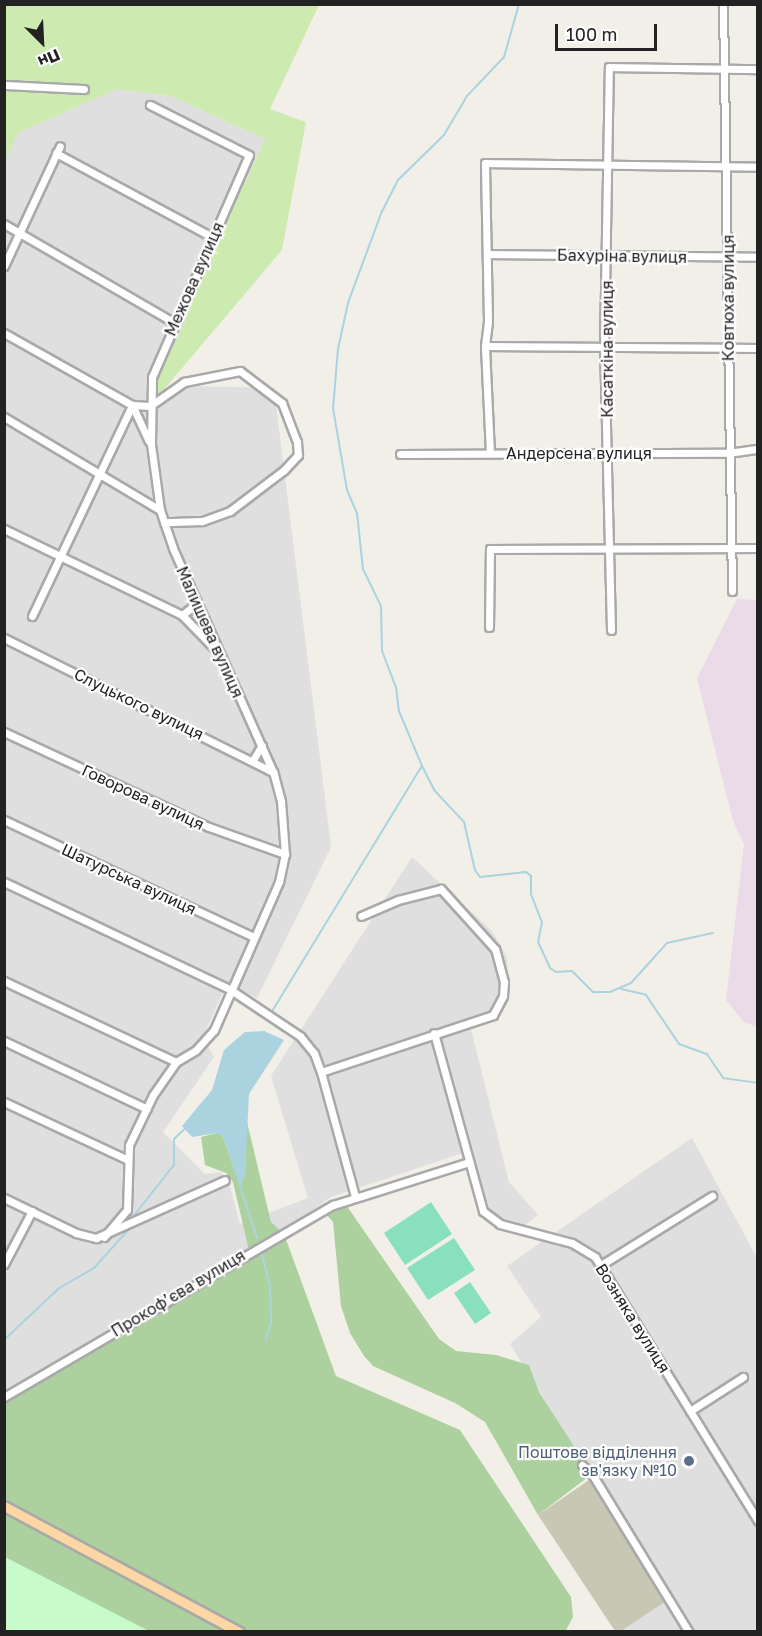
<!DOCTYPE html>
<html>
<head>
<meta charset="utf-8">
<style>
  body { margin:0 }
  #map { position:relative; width:762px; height:1636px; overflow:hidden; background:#f2efe9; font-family:"Golos Text",sans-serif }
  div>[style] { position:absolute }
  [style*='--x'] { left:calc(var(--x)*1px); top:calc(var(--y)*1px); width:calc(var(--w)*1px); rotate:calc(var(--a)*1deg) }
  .residential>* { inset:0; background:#e0dfdf }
  .industrial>* { inset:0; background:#ebdbe8 }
  .construction>* { inset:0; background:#c7c7b4 }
  .grass>* { inset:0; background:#cdebb0 }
  .forest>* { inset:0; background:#add19e }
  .park>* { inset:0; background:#c8facc }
  .pitch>* { inset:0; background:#88e0be }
  .water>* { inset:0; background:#aad3df }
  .stream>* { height:2px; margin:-1px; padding:0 1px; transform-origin:1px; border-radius:1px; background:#aad3df }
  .roads { filter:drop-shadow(2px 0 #a9a9a9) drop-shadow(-2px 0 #a9a9a9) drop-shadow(0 2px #a9a9a9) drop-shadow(0 -2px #a9a9a9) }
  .minor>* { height:7px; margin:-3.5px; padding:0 3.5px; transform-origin:3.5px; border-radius:3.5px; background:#fff }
  .major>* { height:9px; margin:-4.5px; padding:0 4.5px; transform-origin:4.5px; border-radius:4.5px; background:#fcd6a4 }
  .dots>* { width:16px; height:16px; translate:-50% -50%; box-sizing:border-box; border:3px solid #fff; border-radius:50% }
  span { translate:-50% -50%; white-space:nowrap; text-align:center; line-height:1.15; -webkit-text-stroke:4.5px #fff; paint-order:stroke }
  .street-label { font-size:16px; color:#222 }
  .service-label { font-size:16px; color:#4e5e75 }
  .right { translate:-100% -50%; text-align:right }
  .frame { position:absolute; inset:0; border:6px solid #222; pointer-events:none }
  .north { position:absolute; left:12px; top:12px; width:60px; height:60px; -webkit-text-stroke:4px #fff; paint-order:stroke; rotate:156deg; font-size:16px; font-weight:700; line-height:24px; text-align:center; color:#222 }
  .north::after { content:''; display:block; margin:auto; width:21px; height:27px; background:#222; clip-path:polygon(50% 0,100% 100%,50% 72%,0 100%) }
  .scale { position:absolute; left:555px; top:24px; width:102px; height:27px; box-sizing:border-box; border:3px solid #222; border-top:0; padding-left:8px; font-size:18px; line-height:21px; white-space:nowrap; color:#222; -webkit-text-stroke:4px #fff; paint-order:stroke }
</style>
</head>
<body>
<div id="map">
  <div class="residential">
    <div style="clip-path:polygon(117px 89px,171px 96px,265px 139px,154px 380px,151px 405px,187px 386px,274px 388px,331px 847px,257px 998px,227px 983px,203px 1037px,214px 1057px,163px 1132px,205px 1174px,221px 1172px,229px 1183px,240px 1224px,308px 1198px,271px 1076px,412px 857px,492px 931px,507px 957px,509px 994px,498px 1017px,471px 1029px,509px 1182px,538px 1215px,522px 1227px,487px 1211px,472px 1150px,331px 1197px,302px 1218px,5px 1393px,4px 161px,18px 133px)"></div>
    <div style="clip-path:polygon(692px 1138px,757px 1258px,757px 1631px,621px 1631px,668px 1600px,510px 1344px,541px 1317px,507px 1266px)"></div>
  </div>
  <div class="industrial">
    <div style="clip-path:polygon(737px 599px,757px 600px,757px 1027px,744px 1022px,726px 1000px,744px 844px,733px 821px,697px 678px)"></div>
  </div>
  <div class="construction">
    <div style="clip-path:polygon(592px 1478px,668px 1600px,621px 1631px,615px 1631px,538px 1515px)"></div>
  </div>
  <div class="grass">
    <div style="clip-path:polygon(5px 5px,319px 5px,270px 109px,306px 122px,282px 250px,150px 406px,154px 380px,265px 139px,171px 96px,117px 89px,18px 133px,5px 161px)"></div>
  </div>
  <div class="forest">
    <div style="clip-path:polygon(246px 1118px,271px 1222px,284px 1234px,336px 1376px,460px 1430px,571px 1597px,573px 1617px,565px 1632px,5px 1632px,5px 1403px,250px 1255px,233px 1182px,226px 1173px,205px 1165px,201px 1137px,217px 1133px,223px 1136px,240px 1186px,245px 1174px)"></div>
    <div style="clip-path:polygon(344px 1202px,439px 1339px,456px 1351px,496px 1355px,529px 1365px,539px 1392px,592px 1474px,538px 1515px,485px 1422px,455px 1403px,373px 1366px,364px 1356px,350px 1333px,341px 1306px,333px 1222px,325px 1213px)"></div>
  </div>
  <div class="park">
    <div style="clip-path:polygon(5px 1557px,149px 1631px,5px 1631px)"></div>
  </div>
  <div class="pitch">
    <div style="clip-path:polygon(431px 1202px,452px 1234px,405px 1265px,384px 1233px)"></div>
    <div style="clip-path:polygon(454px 1238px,475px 1270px,428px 1300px,407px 1268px)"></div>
    <div style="clip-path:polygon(470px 1282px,491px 1313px,475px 1324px,454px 1293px)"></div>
  </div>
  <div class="water">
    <div style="clip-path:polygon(264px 1031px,284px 1040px,249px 1094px,245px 1174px,240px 1187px,223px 1136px,217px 1133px,192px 1137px,182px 1126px,212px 1090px,224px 1050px,245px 1032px)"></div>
  </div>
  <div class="stream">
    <div style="--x:519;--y:4;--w:55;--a:105.8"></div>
    <div style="--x:504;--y:57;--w:54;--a:133.5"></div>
    <div style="--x:467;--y:96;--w:45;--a:120.5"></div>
    <div style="--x:444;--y:135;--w:64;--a:135.6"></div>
    <div style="--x:398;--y:180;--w:35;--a:117"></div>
    <div style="--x:382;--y:211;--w:98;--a:110.3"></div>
    <div style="--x:348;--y:303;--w:47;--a:102.3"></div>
    <div style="--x:338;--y:349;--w:59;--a:94.8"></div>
    <div style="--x:333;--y:408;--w:83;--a:80.3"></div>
    <div style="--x:347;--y:490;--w:25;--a:67"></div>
    <div style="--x:357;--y:513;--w:56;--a:83.9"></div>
    <div style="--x:363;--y:569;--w:41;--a:64.1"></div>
    <div style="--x:381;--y:606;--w:45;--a:88.7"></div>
    <div style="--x:382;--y:651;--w:39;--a:69"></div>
    <div style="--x:396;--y:687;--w:24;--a:83"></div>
    <div style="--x:399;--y:711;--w:60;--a:67.3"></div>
    <div style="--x:422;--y:766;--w:27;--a:63"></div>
    <div style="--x:434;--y:790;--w:44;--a:46.8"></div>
    <div style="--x:464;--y:822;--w:49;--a:77.1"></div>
    <div style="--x:475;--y:870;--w:9;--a:54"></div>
    <div style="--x:480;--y:877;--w:46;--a:-6.2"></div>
    <div style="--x:526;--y:872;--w:6;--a:39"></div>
    <div style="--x:531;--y:876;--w:18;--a:90"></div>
    <div style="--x:531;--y:894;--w:30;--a:69"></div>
    <div style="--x:542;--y:922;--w:20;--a:101"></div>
    <div style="--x:538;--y:942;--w:29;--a:65"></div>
    <div style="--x:550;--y:968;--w:7;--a:34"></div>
    <div style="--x:556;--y:972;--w:16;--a:-4"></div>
    <div style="--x:572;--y:971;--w:30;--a:45"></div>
    <div style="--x:593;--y:992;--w:17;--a:0"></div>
    <div style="--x:610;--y:992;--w:23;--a:-23"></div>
    <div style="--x:631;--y:983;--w:54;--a:-48"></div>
    <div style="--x:667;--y:943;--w:47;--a:-12.3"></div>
    <div style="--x:621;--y:989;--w:26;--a:13"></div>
    <div style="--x:646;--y:995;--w:59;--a:56"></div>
    <div style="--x:679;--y:1044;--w:30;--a:20"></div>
    <div style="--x:707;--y:1054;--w:29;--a:56"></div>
    <div style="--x:723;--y:1078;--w:35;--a:8"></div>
    <div style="--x:271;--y:1013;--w:288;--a:-58.6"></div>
    <div style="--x:240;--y:1186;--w:55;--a:71.9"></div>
    <div style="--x:132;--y:1218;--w:68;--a:-51.6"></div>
    <div style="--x:174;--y:1165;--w:26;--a:-90"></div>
    <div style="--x:174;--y:1139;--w:16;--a:-43"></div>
    <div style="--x:261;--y:1250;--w:37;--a:76"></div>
    <div style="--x:270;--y:1286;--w:36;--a:88"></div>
    <div style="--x:271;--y:1322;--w:19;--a:106"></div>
    <div style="--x:4;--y:1340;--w:74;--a:-43.4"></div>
    <div style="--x:58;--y:1289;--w:42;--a:-30.3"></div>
    <div style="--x:94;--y:1268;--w:54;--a:-48"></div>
  </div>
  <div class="roads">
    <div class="minor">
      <div style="--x:723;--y:4;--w:587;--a:89.12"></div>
      <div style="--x:4;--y:85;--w:80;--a:2.9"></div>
      <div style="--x:56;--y:153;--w:177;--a:28.3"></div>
      <div style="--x:4;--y:224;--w:195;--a:30.1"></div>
      <div style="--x:487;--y:254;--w:271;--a:0.6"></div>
      <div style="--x:4;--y:266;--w:132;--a:-65"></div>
      <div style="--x:4;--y:333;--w:147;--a:29.4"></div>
      <div style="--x:132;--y:405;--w:18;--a:3"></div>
      <div style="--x:485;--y:346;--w:273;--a:0.4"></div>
      <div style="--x:132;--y:405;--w:40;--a:65"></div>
      <div style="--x:150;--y:406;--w:42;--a:-35.2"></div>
      <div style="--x:184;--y:382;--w:57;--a:-11.1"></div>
      <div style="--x:240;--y:371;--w:53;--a:37.3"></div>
      <div style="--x:282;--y:403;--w:42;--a:69"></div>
      <div style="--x:297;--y:442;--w:13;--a:86"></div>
      <div style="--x:298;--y:455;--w:21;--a:133"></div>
      <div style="--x:284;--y:470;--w:68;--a:142.8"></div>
      <div style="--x:230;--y:511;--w:30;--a:160"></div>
      <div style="--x:202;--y:521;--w:38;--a:178"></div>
      <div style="--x:4;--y:417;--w:182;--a:30.8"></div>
      <div style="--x:490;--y:453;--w:107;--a:-92.7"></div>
      <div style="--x:485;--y:346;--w:25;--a:-83"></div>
      <div style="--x:488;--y:321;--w:158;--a:-91.1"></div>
      <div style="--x:485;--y:163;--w:273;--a:0.8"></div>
      <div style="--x:400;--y:454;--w:328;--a:-0.2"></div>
      <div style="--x:728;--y:453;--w:30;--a:-8"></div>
      <div style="--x:4;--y:529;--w:198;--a:25.8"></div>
      <div style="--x:182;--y:615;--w:46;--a:45.9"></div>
      <div style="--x:182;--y:615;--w:18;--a:-38"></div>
      <div style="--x:32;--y:616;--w:233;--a:-64.6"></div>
      <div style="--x:489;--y:627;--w:78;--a:-89.3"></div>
      <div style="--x:490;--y:549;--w:268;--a:-0.2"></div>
      <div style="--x:611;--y:630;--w:283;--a:-91.4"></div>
      <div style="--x:604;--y:347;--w:280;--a:-89"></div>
      <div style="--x:609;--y:67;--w:149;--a:0.8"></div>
      <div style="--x:4;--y:638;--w:301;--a:26.5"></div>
      <div style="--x:4;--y:732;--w:226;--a:24.9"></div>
      <div style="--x:209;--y:827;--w:81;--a:19.6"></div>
      <div style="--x:253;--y:760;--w:17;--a:-59"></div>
      <div style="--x:4;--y:820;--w:276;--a:25.1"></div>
      <div style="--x:4;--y:882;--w:251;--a:25.4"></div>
      <div style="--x:231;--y:990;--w:83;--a:33.7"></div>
      <div style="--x:300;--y:1036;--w:22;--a:51"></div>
      <div style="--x:314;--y:1053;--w:20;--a:70"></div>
      <div style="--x:321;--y:1072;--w:129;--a:74.7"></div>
      <div style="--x:4;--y:981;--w:190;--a:25.2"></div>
      <div style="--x:434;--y:1033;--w:185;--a:74.6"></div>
      <div style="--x:483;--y:1211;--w:21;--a:37"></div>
      <div style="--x:500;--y:1224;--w:74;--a:14.8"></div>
      <div style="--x:572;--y:1243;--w:27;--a:31"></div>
      <div style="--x:595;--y:1257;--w:310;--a:58.3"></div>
      <div style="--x:4;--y:1041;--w:158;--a:25.4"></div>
      <div style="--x:321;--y:1072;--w:181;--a:-18.3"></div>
      <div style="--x:493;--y:1015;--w:21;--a:-62"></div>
      <div style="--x:503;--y:996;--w:14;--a:-86"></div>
      <div style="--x:504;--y:982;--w:34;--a:-105"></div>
      <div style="--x:495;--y:949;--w:81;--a:-132"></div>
      <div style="--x:441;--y:889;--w:44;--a:165.7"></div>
      <div style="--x:398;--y:900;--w:40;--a:156.6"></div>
      <div style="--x:4;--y:1102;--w:135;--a:25"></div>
      <div style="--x:4;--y:1198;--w:80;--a:25.9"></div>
      <div style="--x:76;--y:1233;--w:21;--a:14"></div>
      <div style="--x:96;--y:1238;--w:141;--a:-24.2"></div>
      <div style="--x:104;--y:1237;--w:35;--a:-50"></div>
      <div style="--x:127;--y:1210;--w:65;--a:-88.2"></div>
      <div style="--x:129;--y:1145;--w:55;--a:-64.4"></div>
      <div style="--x:153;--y:1095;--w:40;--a:-55.1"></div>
      <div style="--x:176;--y:1062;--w:23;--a:-31"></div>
      <div style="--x:196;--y:1050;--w:27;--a:-48"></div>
      <div style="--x:214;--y:1030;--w:162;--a:-66.3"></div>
      <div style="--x:279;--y:882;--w:29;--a:-78"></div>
      <div style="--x:285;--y:854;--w:53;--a:-94.3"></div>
      <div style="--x:281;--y:801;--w:30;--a:-105"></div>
      <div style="--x:273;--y:772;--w:245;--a:-114.1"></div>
      <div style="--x:173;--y:548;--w:40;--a:-108.9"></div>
      <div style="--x:160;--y:510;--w:67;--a:-97.8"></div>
      <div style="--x:151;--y:444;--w:67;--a:-89.1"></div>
      <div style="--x:152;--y:377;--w:242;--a:-66.4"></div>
      <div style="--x:249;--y:155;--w:111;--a:-153.2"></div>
      <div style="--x:4;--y:1264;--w:60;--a:-62.2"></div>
      <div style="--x:601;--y:1265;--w:131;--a:-31.9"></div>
      <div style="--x:4;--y:1397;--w:381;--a:-30.3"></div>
      <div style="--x:333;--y:1205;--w:143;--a:-17.5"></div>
      <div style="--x:690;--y:1411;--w:63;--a:-32.7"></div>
      <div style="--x:582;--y:1465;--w:13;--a:42"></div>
      <div style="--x:592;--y:1474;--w:185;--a:58.5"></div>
    </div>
    <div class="major">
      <div style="--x:4;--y:1506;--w:267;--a:28.2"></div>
    </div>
  </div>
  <div class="dots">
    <div style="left:689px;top:1461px;background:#5c6f8a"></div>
  </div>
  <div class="street-label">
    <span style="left:622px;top:256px;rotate:1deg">Бахуріна вулиця</span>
    <span style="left:194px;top:279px;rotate:-66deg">Межова вулиця</span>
    <span style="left:728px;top:298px;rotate:-90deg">Ковтюха вулиця</span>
    <span style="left:607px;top:349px;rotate:-90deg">Касаткіна вулиця</span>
    <span style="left:579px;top:453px">Андерсена вулиця</span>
    <span style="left:210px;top:632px;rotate:66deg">Малишева вулиця</span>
    <span style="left:139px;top:704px;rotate:26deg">Слуцького вулиця</span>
    <span style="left:143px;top:797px;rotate:25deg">Говорова вулиця</span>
    <span style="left:129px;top:879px;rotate:25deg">Шатурська вулиця</span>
    <span style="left:178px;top:1293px;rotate:-31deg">Прокоф’єва вулиця</span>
    <span style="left:633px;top:1318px;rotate:58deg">Возняка вулиця</span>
  </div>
  <div class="service-label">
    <span class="right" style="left:677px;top:1461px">Поштове відділення<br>зв'язку №10</span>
  </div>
  <div class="frame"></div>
  <div class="north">Пн</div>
  <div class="scale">100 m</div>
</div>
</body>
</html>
